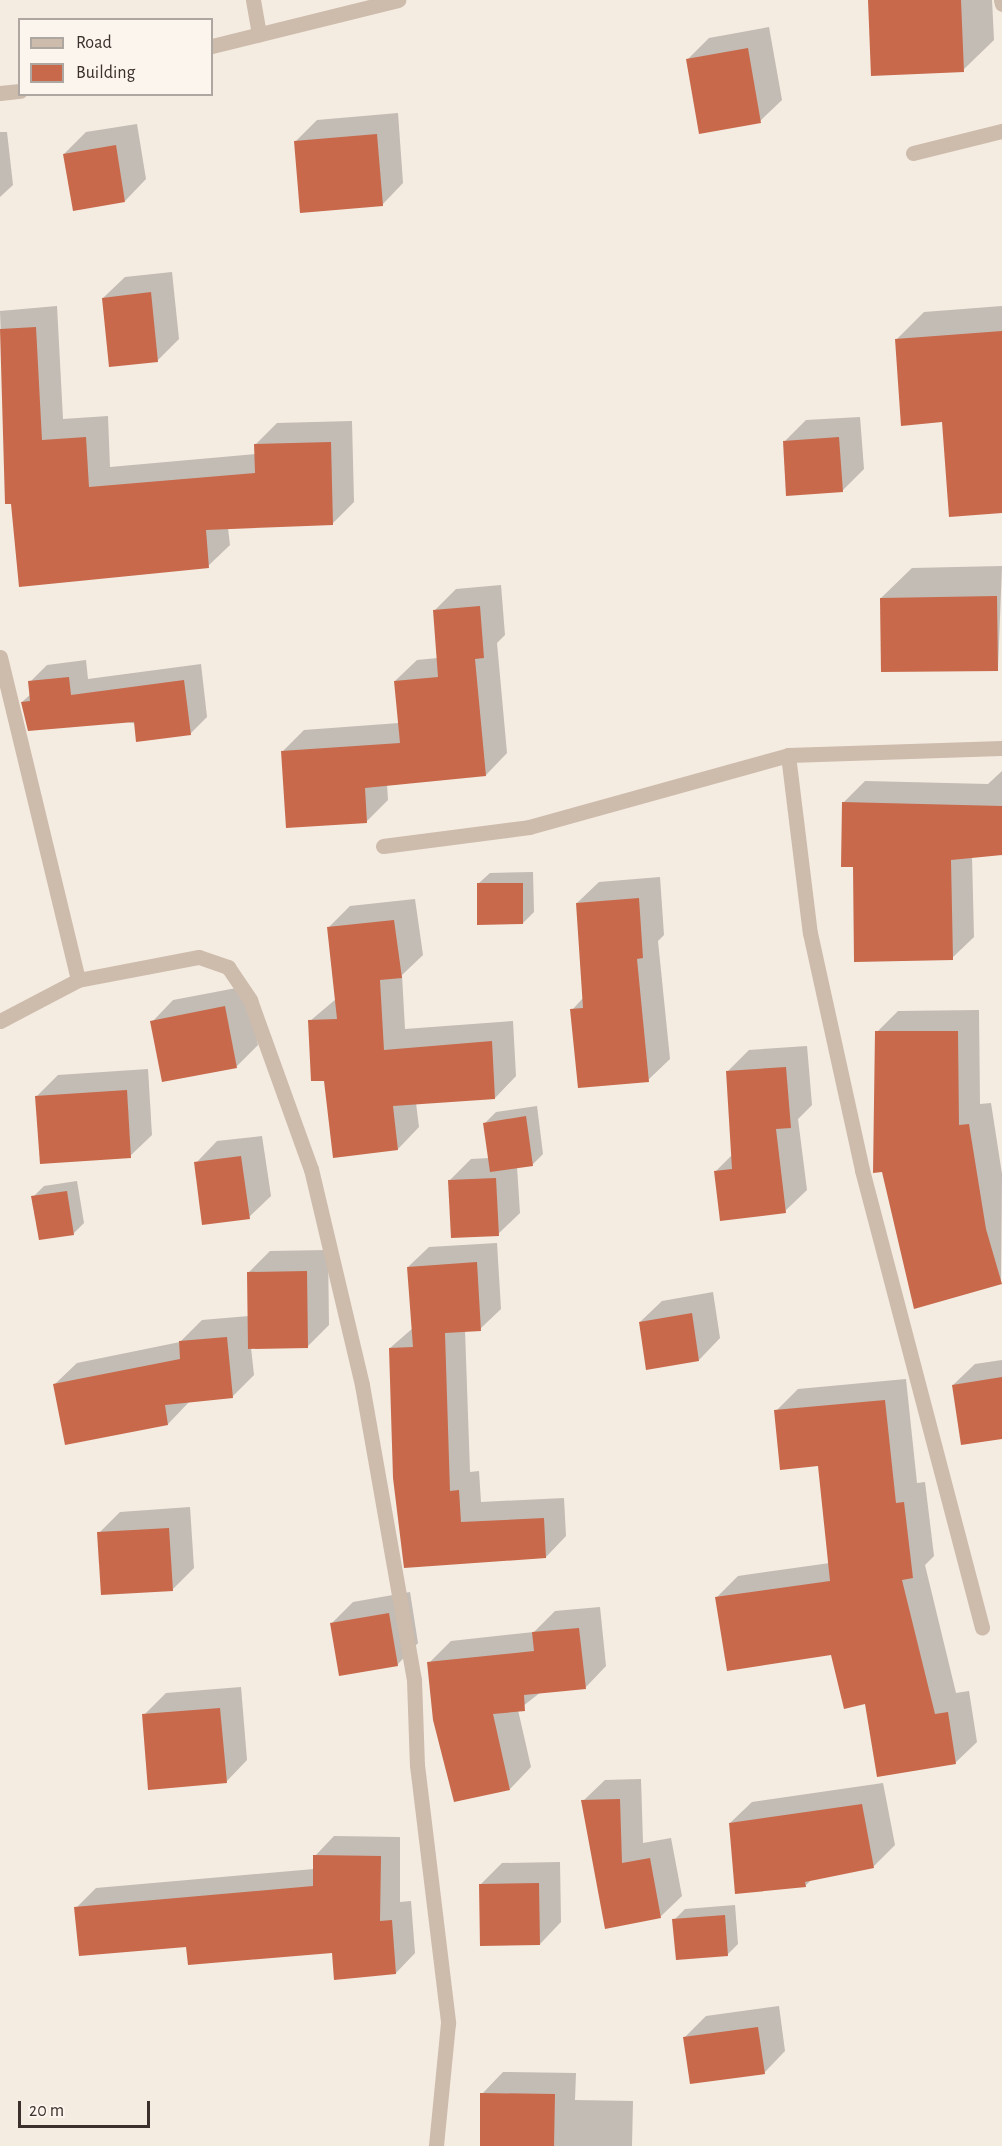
<!DOCTYPE html>
<html>
<head>
<meta charset="utf-8">
<style>
  body { margin:0 }
  #map { position:relative; width:1002px; height:2146px; overflow:hidden; background:#f4ebe1; font-family:"Alegreya Sans",sans-serif }
  div>[style] { position:absolute }
  [style*='--x'] { left:calc(var(--x)*1px); top:calc(var(--y)*1px); width:calc(var(--w)*1px); rotate:calc(var(--a)*1deg) }
  .shadow>* { inset:0; background:#0003 }
  .building>* { inset:0; background:#c8694b }
  .minor>* { height:15px; margin:-7.5px; padding:0 7.5px; transform-origin:7.5px; border-radius:7.5px; background:#cdbbac }
  span { translate:-50% -50%; white-space:nowrap; text-align:center; line-height:1.15; -webkit-text-stroke:5px #fbf5ee; paint-order:stroke }
  .legend { position:absolute; left:18px; top:18px; width:195px; height:78px; box-sizing:border-box; background:#fbf5ee; border:2px solid #aea6a0; margin:0; padding:8px 10px; list-style:none; font-size:18px; color:#3b302b }
  .legend li { display:flex; align-items:center; gap:12px; height:30px }
  .legend b { width:30px; border:2px solid #aea6a0 }
  .scale { position:absolute; left:18px; top:2101px; width:132px; height:27px; box-sizing:border-box; border:3px solid #3b302b; border-top:0; padding-left:8px; font-size:18px; line-height:21px; white-space:nowrap; color:#3b302b; -webkit-text-stroke:4px #fbf5ee; paint-order:stroke }
</style>
</head>
<body>
<div id="map">
  <div class="shadow">
    <div style="clip-path:polygon(869px 0,992px 0,994px 40px,963px 70px)"></div>
    <div style="clip-path:polygon(769px 27px,782px 100px,760px 121px,688px 59px,709px 38px)"></div>
    <div style="clip-path:polygon(398px 113px,403px 183px,382px 205px,296px 141px,317px 120px)"></div>
    <div style="clip-path:polygon(137px 124px,146px 179px,125px 201px,64px 154px,86px 132px)"></div>
    <div style="clip-path:polygon(0 132px,7px 132px,13px 185px,0 197px)"></div>
    <div style="clip-path:polygon(172px 272px,179px 339px,157px 361px,103px 298px,125px 277px)"></div>
    <div style="clip-path:polygon(57px 306px,63px 419px,108px 416px,110px 467px,256px 454px,255px 445px,277px 423px,352px 421px,354px 502px,333px 523px,228px 528px,230px 545px,208px 566px,7px 503px,0 311px)"></div>
    <div style="clip-path:polygon(1002px 306px,1002px 512px,896px 340px,924px 312px)"></div>
    <div style="clip-path:polygon(860px 417px,864px 469px,842px 491px,784px 442px,806px 420px)"></div>
    <div style="clip-path:polygon(1002px 566px,998px 669px,881px 598px,912px 568px)"></div>
    <div style="clip-path:polygon(501px 585px,505px 635px,497px 643px,507px 753px,486px 775px,387px 784px,388px 800px,367px 821px,282px 752px,304px 730px,399px 723px,395px 681px,417px 660px,438px 658px,435px 610px,456px 589px)"></div>
    <div style="clip-path:polygon(86px 660px,88px 679px,201px 664px,207px 717px,190px 734px,22px 702px,31px 694px,30px 682px,47px 665px)"></div>
    <div style="clip-path:polygon(1002px 771px,1002px 854px,972px 856px,974px 937px,952px 958px,854px 865px,844px 802px,865px 781px,988px 784px)"></div>
    <div style="clip-path:polygon(533px 872px,534px 912px,523px 923px,479px 883px,490px 873px)"></div>
    <div style="clip-path:polygon(660px 877px,664px 935px,658px 941px,670px 1059px,648px 1080px,572px 1010px,583px 998px,577px 903px,599px 882px)"></div>
    <div style="clip-path:polygon(415px 899px,423px 955px,402px 975px,405px 1029px,513px 1021px,516px 1076px,495px 1098px,416px 1103px,419px 1127px,398px 1149px,325px 1079px,310px 1021px,336px 999px,328px 928px,350px 906px)"></div>
    <div style="clip-path:polygon(247px 986px,258px 1045px,237px 1066px,152px 1022px,173px 1000px)"></div>
    <div style="clip-path:polygon(979px 1010px,980px 1104px,991px 1103px,1002px 1174px,1001px 1282px,877px 1032px,898px 1011px)"></div>
    <div style="clip-path:polygon(807px 1046px,812px 1105px,798px 1119px,807px 1190px,785px 1211px,715px 1172px,733px 1154px,727px 1072px,749px 1050px)"></div>
    <div style="clip-path:polygon(148px 1069px,152px 1135px,130px 1156px,36px 1097px,58px 1075px)"></div>
    <div style="clip-path:polygon(537px 1106px,543px 1154px,532px 1165px,517px 1167px,520px 1213px,498px 1234px,449px 1181px,471px 1159px,490px 1158px,485px 1123px,496px 1112px)"></div>
    <div style="clip-path:polygon(262px 1136px,271px 1196px,249px 1217px,196px 1163px,217px 1141px)"></div>
    <div style="clip-path:polygon(77px 1181px,84px 1223px,73px 1234px,33px 1197px,44px 1186px)"></div>
    <div style="clip-path:polygon(497px 1243px,501px 1309px,480px 1329px,465px 1330px,470px 1472px,479px 1471px,481px 1502px,564px 1498px,566px 1536px,546px 1557px,405px 1566px,390px 1348px,413px 1328px,408px 1267px,429px 1247px)"></div>
    <div style="clip-path:polygon(328px 1250px,329px 1325px,307px 1347px,251px 1348px,254px 1375px,232px 1397px,190px 1401px,168px 1424px,55px 1384px,77px 1363px,180px 1342px,202px 1320px,249px 1316px,248px 1273px,270px 1251px)"></div>
    <div style="clip-path:polygon(713px 1292px,720px 1338px,699px 1360px,640px 1322px,662px 1301px)"></div>
    <div style="clip-path:polygon(1002px 1360px,1002px 1438px,953px 1385px,975px 1364px)"></div>
    <div style="clip-path:polygon(906px 1379px,917px 1483px,925px 1482px,934px 1556px,925px 1565px,956px 1693px,969px 1691px,977px 1742px,955px 1763px,866px 1702px,832px 1653px,717px 1597px,738px 1576px,830px 1563px,819px 1464px,776px 1411px,798px 1389px)"></div>
    <div style="clip-path:polygon(190px 1507px,194px 1568px,173px 1589px,99px 1533px,120px 1512px)"></div>
    <div style="clip-path:polygon(410px 1592px,418px 1643px,397px 1665px,332px 1623px,353px 1602px)"></div>
    <div style="clip-path:polygon(600px 1607px,606px 1666px,585px 1688px,541px 1692px,518px 1710px,531px 1767px,510px 1789px,429px 1663px,451px 1641px,534px 1632px,555px 1611px)"></div>
    <div style="clip-path:polygon(241px 1687px,247px 1760px,226px 1782px,144px 1715px,166px 1693px)"></div>
    <div style="clip-path:polygon(641px 1779px,643px 1843px,671px 1838px,682px 1896px,660px 1917px,607px 1927px,583px 1801px,605px 1780px)"></div>
    <div style="clip-path:polygon(883px 1783px,895px 1845px,874px 1866px,812px 1879px,805px 1886px,730px 1823px,752px 1802px)"></div>
    <div style="clip-path:polygon(334px 1836px,400px 1837px,400px 1902px,411px 1901px,415px 1953px,396px 1973px,333px 1952px,188px 1945px,76px 1908px,96px 1888px,314px 1869px,315px 1856px)"></div>
    <div style="clip-path:polygon(560px 1862px,561px 1922px,540px 1944px,480px 1885px,502px 1863px)"></div>
    <div style="clip-path:polygon(735px 1905px,738px 1944px,727px 1955px,674px 1920px,685px 1909px)"></div>
    <div style="clip-path:polygon(779px 2006px,785px 2051px,764px 2073px,684px 2038px,706px 2016px)"></div>
    <div style="clip-path:polygon(503px 2072px,576px 2073px,575px 2100px,633px 2101px,632px 2146px,481px 2146px,482px 2094px)"></div>
  </div>
  <div class="building">
    <div style="clip-path:polygon(868px 0,961px 0,964px 72px,871px 76px)"></div>
    <div style="clip-path:polygon(748px 48px,761px 123px,699px 134px,686px 59px)"></div>
    <div style="clip-path:polygon(377px 134px,383px 206px,300px 213px,294px 141px)"></div>
    <div style="clip-path:polygon(116px 145px,125px 202px,73px 211px,63px 154px)"></div>
    <div style="clip-path:polygon(151px 292px,158px 362px,109px 367px,102px 298px)"></div>
    <div style="clip-path:polygon(36px 327px,42px 440px,86px 437px,89px 487px,255px 473px,254px 444px,331px 442px,333px 525px,206px 530px,209px 568px,19px 587px,11px 504px,5px 504px,0 329px)"></div>
    <div style="clip-path:polygon(1002px 331px,1002px 513px,949px 517px,942px 422px,901px 426px,895px 339px)"></div>
    <div style="clip-path:polygon(839px 437px,843px 492px,786px 496px,783px 441px)"></div>
    <div style="clip-path:polygon(997px 596px,998px 671px,881px 672px,880px 598px)"></div>
    <div style="clip-path:polygon(480px 606px,484px 658px,475px 659px,486px 776px,365px 788px,367px 823px,286px 828px,281px 751px,400px 743px,394px 681px,438px 677px,433px 610px)"></div>
    <div style="clip-path:polygon(69px 677px,71px 695px,184px 680px,191px 735px,136px 742px,134px 722px,28px 731px,21px 702px,30px 701px,28px 681px)"></div>
    <div style="clip-path:polygon(842px 802px,1002px 806px,1002px 855px,951px 860px,953px 960px,854px 962px,853px 867px,841px 867px)"></div>
    <div style="clip-path:polygon(477px 883px,523px 883px,523px 924px,477px 925px)"></div>
    <div style="clip-path:polygon(639px 898px,643px 958px,637px 959px,649px 1082px,578px 1088px,570px 1009px,583px 1008px,576px 903px)"></div>
    <div style="clip-path:polygon(394px 920px,402px 978px,380px 980px,384px 1050px,492px 1041px,495px 1099px,393px 1106px,398px 1150px,333px 1158px,324px 1081px,311px 1081px,308px 1020px,337px 1019px,327px 927px)"></div>
    <div style="clip-path:polygon(225px 1006px,237px 1068px,162px 1082px,150px 1021px)"></div>
    <div style="clip-path:polygon(875px 1031px,958px 1031px,959px 1125px,969px 1124px,986px 1229px,1002px 1284px,914px 1309px,882px 1172px,873px 1173px)"></div>
    <div style="clip-path:polygon(786px 1067px,791px 1128px,776px 1129px,786px 1213px,720px 1221px,714px 1171px,732px 1169px,726px 1071px)"></div>
    <div style="clip-path:polygon(127px 1090px,131px 1158px,40px 1164px,35px 1096px)"></div>
    <div style="clip-path:polygon(526px 1116px,533px 1166px,490px 1172px,483px 1123px)"></div>
    <div style="clip-path:polygon(241px 1156px,250px 1219px,202px 1225px,194px 1162px)"></div>
    <div style="clip-path:polygon(496px 1178px,499px 1236px,451px 1238px,448px 1180px)"></div>
    <div style="clip-path:polygon(67px 1191px,74px 1235px,39px 1240px,31px 1196px)"></div>
    <div style="clip-path:polygon(477px 1262px,481px 1331px,445px 1333px,450px 1491px,459px 1490px,461px 1522px,544px 1518px,546px 1558px,404px 1568px,393px 1478px,389px 1348px,413px 1347px,407px 1267px)"></div>
    <div style="clip-path:polygon(307px 1271px,308px 1348px,248px 1349px,247px 1272px)"></div>
    <div style="clip-path:polygon(692px 1313px,699px 1361px,646px 1370px,639px 1322px)"></div>
    <div style="clip-path:polygon(227px 1337px,233px 1398px,165px 1405px,168px 1425px,65px 1445px,53px 1384px,180px 1359px,179px 1341px)"></div>
    <div style="clip-path:polygon(1002px 1377px,1002px 1439px,961px 1445px,952px 1385px)"></div>
    <div style="clip-path:polygon(885px 1400px,896px 1503px,904px 1502px,913px 1578px,902px 1580px,935px 1714px,948px 1712px,956px 1764px,877px 1777px,865px 1704px,844px 1709px,831px 1655px,727px 1671px,715px 1597px,830px 1581px,818px 1466px,780px 1470px,774px 1410px)"></div>
    <div style="clip-path:polygon(169px 1528px,173px 1591px,101px 1595px,97px 1532px)"></div>
    <div style="clip-path:polygon(389px 1613px,398px 1666px,339px 1676px,330px 1623px)"></div>
    <div style="clip-path:polygon(579px 1628px,586px 1689px,524px 1695px,525px 1711px,493px 1714px,510px 1790px,454px 1802px,433px 1720px,427px 1662px,534px 1651px,532px 1632px)"></div>
    <div style="clip-path:polygon(220px 1708px,227px 1783px,148px 1790px,142px 1714px)"></div>
    <div style="clip-path:polygon(620px 1799px,622px 1863px,650px 1858px,661px 1918px,605px 1929px,581px 1800px)"></div>
    <div style="clip-path:polygon(862px 1804px,874px 1868px,805px 1882px,806px 1887px,735px 1894px,729px 1823px)"></div>
    <div style="clip-path:polygon(313px 1855px,381px 1856px,380px 1921px,392px 1920px,396px 1974px,334px 1980px,332px 1953px,188px 1965px,186px 1947px,79px 1956px,74px 1907px,313px 1886px)"></div>
    <div style="clip-path:polygon(539px 1883px,540px 1945px,480px 1946px,479px 1884px)"></div>
    <div style="clip-path:polygon(725px 1915px,728px 1956px,676px 1960px,672px 1919px)"></div>
    <div style="clip-path:polygon(758px 2027px,765px 2074px,690px 2084px,683px 2037px)"></div>
    <div style="clip-path:polygon(480px 2093px,555px 2094px,554px 2146px,480px 2146px)"></div>
  </div>
  <div class="minor">
    <div style="--x:253;--y:0;--w:35;--a:80"></div>
    <div style="--x:1001;--y:0;--w:4;--a:76"></div>
    <div style="--x:212;--y:46;--w:192;--a:-13.9"></div>
    <div style="--x:0;--y:93;--w:20;--a:-6"></div>
    <div style="--x:913;--y:153;--w:92;--a:-13.9"></div>
    <div style="--x:0;--y:657;--w:332;--a:76.4"></div>
    <div style="--x:78;--y:980;--w:123;--a:-10.8"></div>
    <div style="--x:199;--y:957;--w:31;--a:19"></div>
    <div style="--x:228;--y:967;--w:40;--a:56"></div>
    <div style="--x:250;--y:1000;--w:180;--a:70.2"></div>
    <div style="--x:311;--y:1169;--w:222;--a:76.7"></div>
    <div style="--x:362;--y:1385;--w:300;--a:80"></div>
    <div style="--x:414;--y:1680;--w:85;--a:88"></div>
    <div style="--x:417;--y:1765;--w:260;--a:83.1"></div>
    <div style="--x:448;--y:2023;--w:124;--a:95.6"></div>
    <div style="--x:788;--y:755;--w:179;--a:83"></div>
    <div style="--x:810;--y:933;--w:243;--a:77.6"></div>
    <div style="--x:862;--y:1170;--w:473;--a:75.3"></div>
    <div style="--x:383;--y:846;--w:147;--a:-7.4"></div>
    <div style="--x:529;--y:827;--w:269;--a:-15.5"></div>
    <div style="--x:788;--y:755;--w:214;--a:-1.9"></div>
    <div style="--x:0;--y:1021;--w:88;--a:-27.7"></div>
  </div>
  <ul class="legend">
  <li><b style="height:8px;background:#cdbbac"></b>Road</li>
  <li><b style="height:16px;background:#c8694b"></b>Building</li>
  </ul>
  <div class="scale">20 m</div>
</div>
</body>
</html>
